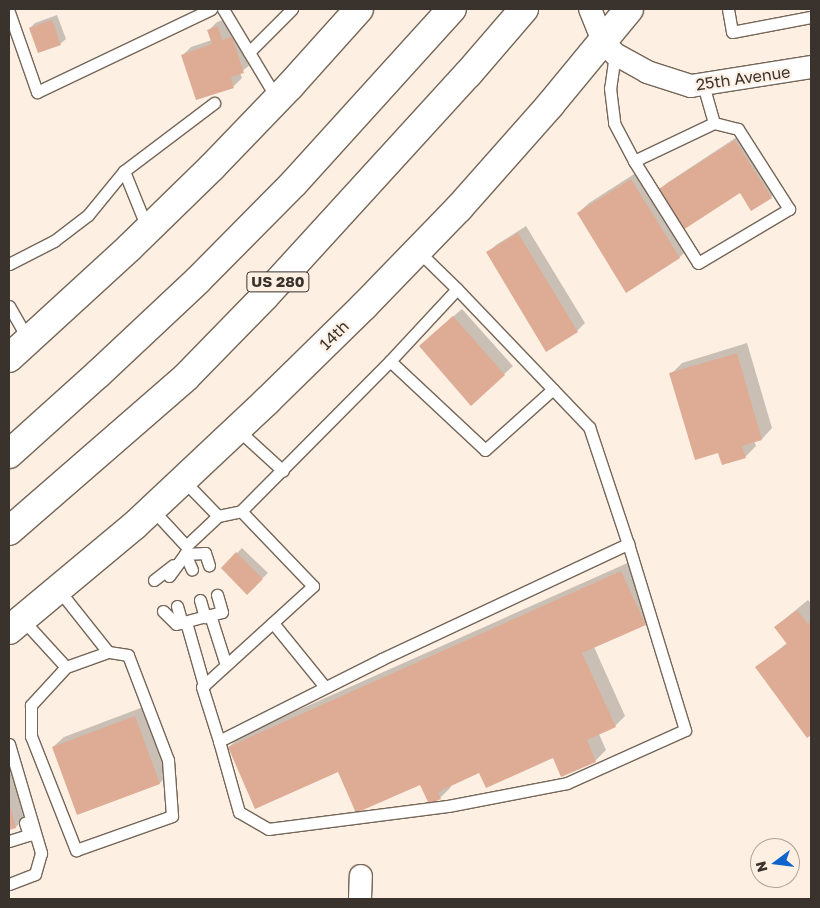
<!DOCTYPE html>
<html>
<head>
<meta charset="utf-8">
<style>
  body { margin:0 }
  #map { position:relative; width:820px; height:908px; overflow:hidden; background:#fdefe2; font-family:"Golos Text",sans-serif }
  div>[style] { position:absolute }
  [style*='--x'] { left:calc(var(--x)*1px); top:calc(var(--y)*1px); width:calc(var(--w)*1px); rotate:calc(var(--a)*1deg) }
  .shadow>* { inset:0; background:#0003 }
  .building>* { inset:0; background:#deac95 }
  .roads { filter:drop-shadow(1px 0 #756658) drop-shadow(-1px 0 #756658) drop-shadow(0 1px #756658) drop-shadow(0 -1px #756658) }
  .service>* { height:11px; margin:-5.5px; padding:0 5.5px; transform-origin:5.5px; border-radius:5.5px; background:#fff }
  .minor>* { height:22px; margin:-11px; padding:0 11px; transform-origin:11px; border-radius:11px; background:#fff }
  .tertiary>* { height:28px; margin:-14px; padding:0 14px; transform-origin:14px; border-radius:14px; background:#fff }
  .trunk>* { height:28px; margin:-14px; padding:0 14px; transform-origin:14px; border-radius:14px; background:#fff }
  span { translate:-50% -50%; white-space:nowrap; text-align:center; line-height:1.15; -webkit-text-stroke:4px #fdefe2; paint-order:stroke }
  .shield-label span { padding:1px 4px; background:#fdefe2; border:1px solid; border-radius:4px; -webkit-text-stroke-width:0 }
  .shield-label { font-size:15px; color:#3a332d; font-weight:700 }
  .street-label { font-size:16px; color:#3a332d }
  .frame { position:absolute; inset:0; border:10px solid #3a332d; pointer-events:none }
  .north { position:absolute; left:750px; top:838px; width:50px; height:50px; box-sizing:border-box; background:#fdefe2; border:1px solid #afa49a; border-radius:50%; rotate:255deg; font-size:14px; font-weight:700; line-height:20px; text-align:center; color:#3a332d }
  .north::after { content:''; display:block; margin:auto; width:18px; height:22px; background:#0e63cc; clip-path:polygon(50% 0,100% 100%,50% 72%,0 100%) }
</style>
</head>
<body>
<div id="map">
  <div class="shadow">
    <div style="clip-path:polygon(57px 15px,66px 39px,60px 44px,30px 28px,35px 23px)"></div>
    <div style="clip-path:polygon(226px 19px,230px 33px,240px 29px,251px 64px,240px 73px,242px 78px,234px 86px,183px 55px,191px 47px,212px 40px,209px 30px,217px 22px)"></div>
    <div style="clip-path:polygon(743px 133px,779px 189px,771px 197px,751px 209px,740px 192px,659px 191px,667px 183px)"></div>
    <div style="clip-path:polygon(642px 169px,690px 247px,680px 257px,626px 291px,578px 213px,589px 203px)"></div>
    <div style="clip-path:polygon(526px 226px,585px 323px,577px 331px,488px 253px,496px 245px)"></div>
    <div style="clip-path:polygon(462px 309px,513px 366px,471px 404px,428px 338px)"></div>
    <div style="clip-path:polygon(747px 343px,772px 428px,762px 439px,754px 441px,756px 446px,745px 457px,719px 451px,671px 374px,682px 363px)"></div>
    <div style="clip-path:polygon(242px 548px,268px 573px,247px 593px,222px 568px)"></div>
    <div style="clip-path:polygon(632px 561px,656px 613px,645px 624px,594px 647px,625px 716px,615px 726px,599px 734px,606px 750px,595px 761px,553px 756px,480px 771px,450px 785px,451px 787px,440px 798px,420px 783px,338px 771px,229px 747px,240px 736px)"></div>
    <div style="clip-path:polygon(808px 600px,811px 604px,811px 734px,807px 737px,757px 668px,787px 643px,775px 627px)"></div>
    <div style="clip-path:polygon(146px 706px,170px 772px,160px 783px,78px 813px,53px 747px,64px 737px)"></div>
    <div style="clip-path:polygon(9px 760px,24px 819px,16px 827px,9px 829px)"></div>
  </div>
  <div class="building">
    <div style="clip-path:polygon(52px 20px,61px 45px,38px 53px,29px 28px)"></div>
    <div style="clip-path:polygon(218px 26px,222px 40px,232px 37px,244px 73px,231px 77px,234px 88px,196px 100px,181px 55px,212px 44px,207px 30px)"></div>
    <div style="clip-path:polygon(735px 140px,772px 198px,751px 211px,740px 193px,683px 230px,657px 190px)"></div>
    <div style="clip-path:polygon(631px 179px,680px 258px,626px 293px,577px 213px)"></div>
    <div style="clip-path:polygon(518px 233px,578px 332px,546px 352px,486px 252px)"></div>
    <div style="clip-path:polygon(453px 316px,505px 375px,471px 406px,419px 346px)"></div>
    <div style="clip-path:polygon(737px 353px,762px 440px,742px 446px,746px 458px,722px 465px,718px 453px,695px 460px,669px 373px)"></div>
    <div style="clip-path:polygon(236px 552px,263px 579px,247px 595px,221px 568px)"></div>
    <div style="clip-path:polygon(621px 571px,646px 625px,582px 653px,616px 727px,587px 740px,596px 762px,561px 777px,553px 758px,486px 788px,479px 773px,438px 792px,441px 799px,429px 804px,420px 785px,356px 813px,338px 772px,255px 809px,228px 747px)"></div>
    <div style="clip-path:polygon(797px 610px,808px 624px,811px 622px,811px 735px,807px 738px,755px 667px,787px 644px,774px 627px)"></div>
    <div style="clip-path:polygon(135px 716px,160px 784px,77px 815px,52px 747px)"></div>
    <div style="clip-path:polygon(9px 801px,16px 828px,9px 830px)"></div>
  </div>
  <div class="roads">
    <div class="service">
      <div style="--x:223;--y:9;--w:105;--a:59"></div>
      <div style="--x:728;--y:9;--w:23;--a:80"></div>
      <div style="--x:732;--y:32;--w:80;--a:-10.8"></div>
      <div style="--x:9;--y:12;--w:85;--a:70.7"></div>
      <div style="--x:37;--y:92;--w:193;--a:-25.5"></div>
      <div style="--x:249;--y:52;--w:61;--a:-45"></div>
      <div style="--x:615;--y:54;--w:34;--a:98"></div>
      <div style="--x:610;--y:88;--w:35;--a:83"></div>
      <div style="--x:614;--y:123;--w:43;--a:62.2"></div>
      <div style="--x:634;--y:161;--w:89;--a:-25.4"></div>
      <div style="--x:714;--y:123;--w:40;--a:-106"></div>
      <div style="--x:634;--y:161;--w:120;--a:57.9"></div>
      <div style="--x:698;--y:263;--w:106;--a:-30.7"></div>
      <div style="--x:789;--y:209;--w:95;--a:-122.5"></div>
      <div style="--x:738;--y:129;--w:25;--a:-166"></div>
      <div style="--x:124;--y:171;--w:113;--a:-37.1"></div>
      <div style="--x:9;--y:264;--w:51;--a:-27.1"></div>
      <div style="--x:54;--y:241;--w:43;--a:-37.4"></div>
      <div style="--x:88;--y:215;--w:57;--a:-50.7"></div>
      <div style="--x:124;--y:171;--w:61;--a:68"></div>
      <div style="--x:9;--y:306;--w:40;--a:60.3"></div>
      <div style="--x:390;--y:361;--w:98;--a:-47.1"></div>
      <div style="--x:457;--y:289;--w:56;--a:-135.7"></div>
      <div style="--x:237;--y:429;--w:62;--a:42.4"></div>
      <div style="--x:152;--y:509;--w:50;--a:47.4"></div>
      <div style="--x:186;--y:546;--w:44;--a:-43.2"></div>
      <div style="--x:218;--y:516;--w:50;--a:-134.2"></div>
      <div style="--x:241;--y:511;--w:211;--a:-45.2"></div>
      <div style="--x:390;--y:361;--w:130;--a:43.1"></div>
      <div style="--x:485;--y:450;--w:91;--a:-41.9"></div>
      <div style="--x:218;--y:516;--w:24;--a:-12"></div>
      <div style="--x:241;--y:511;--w:104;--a:46.2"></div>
      <div style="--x:313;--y:586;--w:150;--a:137.7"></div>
      <div style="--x:202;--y:687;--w:57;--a:72.5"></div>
      <div style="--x:219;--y:741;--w:182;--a:-26.7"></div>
      <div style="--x:382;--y:659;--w:272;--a:-25.1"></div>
      <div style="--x:628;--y:544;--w:123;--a:-108.4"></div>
      <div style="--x:589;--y:427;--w:191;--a:-133.7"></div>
      <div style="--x:185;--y:554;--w:17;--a:66"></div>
      <div style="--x:169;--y:576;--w:27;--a:-54"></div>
      <div style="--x:185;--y:554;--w:20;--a:-3"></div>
      <div style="--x:205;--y:553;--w:13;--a:72"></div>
      <div style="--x:154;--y:580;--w:24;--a:-38"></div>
      <div style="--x:200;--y:600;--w:18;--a:74"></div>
      <div style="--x:177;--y:606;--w:18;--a:74"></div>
      <div style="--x:163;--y:611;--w:18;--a:45"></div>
      <div style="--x:176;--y:624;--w:35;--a:-15"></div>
      <div style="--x:210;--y:615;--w:12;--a:-14"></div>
      <div style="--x:222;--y:612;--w:18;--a:-106"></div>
      <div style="--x:210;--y:615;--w:52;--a:72.3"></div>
      <div style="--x:22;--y:619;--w:65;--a:47.5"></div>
      <div style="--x:66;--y:667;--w:45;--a:-19.7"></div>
      <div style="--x:108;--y:652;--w:80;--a:-128.4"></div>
      <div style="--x:186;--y:622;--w:66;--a:74.1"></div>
      <div style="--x:273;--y:623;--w:82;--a:50.9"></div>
      <div style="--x:66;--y:667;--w:52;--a:132.6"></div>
      <div style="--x:31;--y:705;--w:31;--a:90"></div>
      <div style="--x:31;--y:736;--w:123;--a:68.5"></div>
      <div style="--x:76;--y:850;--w:102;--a:-19.5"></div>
      <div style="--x:172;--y:816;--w:56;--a:-94.1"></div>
      <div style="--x:168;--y:760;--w:112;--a:-110.9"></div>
      <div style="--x:128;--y:655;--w:20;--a:-171"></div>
      <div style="--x:219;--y:741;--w:74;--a:74.3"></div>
      <div style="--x:239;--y:812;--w:34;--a:30"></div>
      <div style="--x:268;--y:829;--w:181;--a:-7.3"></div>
      <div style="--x:448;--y:806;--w:121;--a:-10.9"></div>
      <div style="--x:567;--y:783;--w:129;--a:-24.2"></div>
      <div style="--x:685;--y:730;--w:195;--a:-107"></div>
      <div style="--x:9;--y:744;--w:114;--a:73.6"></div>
      <div style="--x:41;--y:853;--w:22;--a:106"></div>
      <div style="--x:35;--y:874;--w:28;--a:159"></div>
      <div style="--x:9;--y:841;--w:21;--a:-17"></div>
      <div style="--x:29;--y:835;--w:13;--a:-108"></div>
    </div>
    <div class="minor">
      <div style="--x:590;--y:9;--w:35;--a:68"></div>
      <div style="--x:603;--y:42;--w:17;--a:45"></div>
      <div style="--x:615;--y:54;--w:37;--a:29"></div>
      <div style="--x:647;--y:72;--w:46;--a:17.7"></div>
      <div style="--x:691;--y:86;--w:121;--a:-9"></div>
      <div style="--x:360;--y:899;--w:23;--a:-88"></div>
    </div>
    <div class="tertiary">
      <div style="--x:9;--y:358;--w:164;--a:-42.5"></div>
      <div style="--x:130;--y:247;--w:115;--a:-44.3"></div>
      <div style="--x:212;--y:167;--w:112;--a:-46.1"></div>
      <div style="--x:290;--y:86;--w:103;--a:-48.1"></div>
      <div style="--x:9;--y:630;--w:164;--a:-39.8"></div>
      <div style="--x:135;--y:525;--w:181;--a:-43.2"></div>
      <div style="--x:267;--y:401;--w:136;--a:-44.4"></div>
      <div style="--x:364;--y:306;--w:136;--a:-45.9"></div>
      <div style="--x:459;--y:208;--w:137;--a:-48.5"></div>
      <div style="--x:550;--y:105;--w:124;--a:-50.5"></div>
    </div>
    <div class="trunk">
      <div style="--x:9;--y:454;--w:120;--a:-42"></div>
      <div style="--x:98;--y:374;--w:137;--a:-43.2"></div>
      <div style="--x:198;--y:280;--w:136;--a:-45.3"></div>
      <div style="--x:294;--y:183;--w:235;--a:-47.8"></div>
      <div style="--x:9;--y:531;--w:235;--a:-41"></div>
      <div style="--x:186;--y:377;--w:113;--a:-45.7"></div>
      <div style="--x:265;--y:296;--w:301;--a:-47.6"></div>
      <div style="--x:468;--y:74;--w:86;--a:-49.3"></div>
    </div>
  </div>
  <div class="shield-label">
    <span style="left:278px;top:282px">US 280</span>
  </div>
  <div class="street-label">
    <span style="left:743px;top:78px;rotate:-8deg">25th Avenue</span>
    <span style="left:334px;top:335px;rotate:-45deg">14th</span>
  </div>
  <div class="frame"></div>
  <div class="north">N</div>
</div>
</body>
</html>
